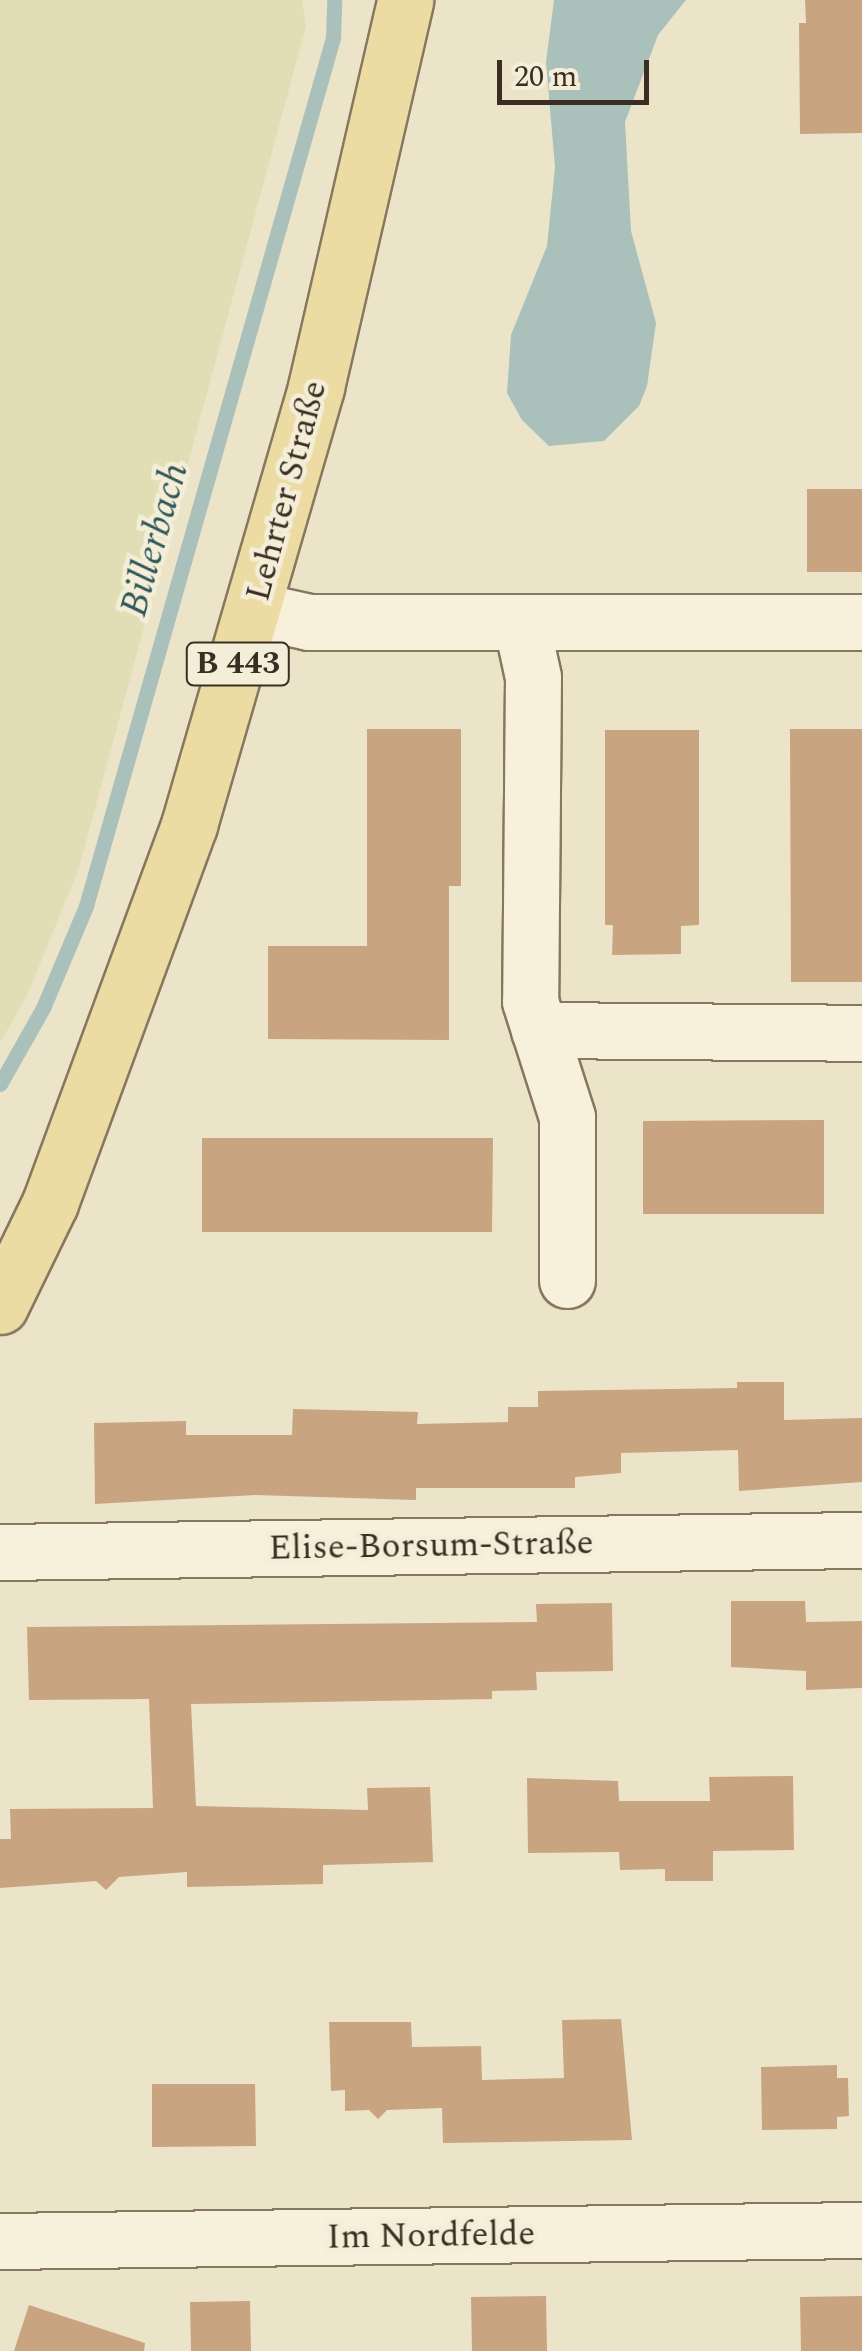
<!DOCTYPE html>
<html>
<head>
<meta charset="utf-8">
<style>
  body { margin:0 }
  #map { position:relative; width:862px; height:2351px; overflow:hidden; background:#ece4c8; font-family:Spectral,serif }
  div>[style] { position:absolute }
  [style*='--x'] { left:calc(var(--x)*1px); top:calc(var(--y)*1px); width:calc(var(--w)*1px); rotate:calc(var(--a)*1deg) }
  .farmland>* { inset:0; background:#e1deb6 }
  .water>* { inset:0; background:#a9c0bb }
  .stream>* { height:15px; margin:-7.5px; padding:0 7.5px; transform-origin:7.5px; border-radius:7.5px; background:#a9c0bb }
  .building>* { inset:0; background:#c8a481 }
  .roads { filter:drop-shadow(2px 0 #87775e) drop-shadow(-2px 0 #87775e) drop-shadow(0 2px #87775e) drop-shadow(0 -2px #87775e) }
  .minor>* { height:55px; margin:-27.5px; padding:0 27.5px; transform-origin:27.5px; border-radius:27.5px; background:#f7f1db }
  .major>* { height:55px; margin:-27.5px; padding:0 27.5px; transform-origin:27.5px; border-radius:27.5px; background:#ecdba3 }
  span { translate:-50% -50%; white-space:nowrap; text-align:center; line-height:1.15; -webkit-text-stroke:9px #f4eed8; paint-order:stroke }
  .shield-label span { padding:2px 8px; background:#f4eed8; border:2px solid; border-radius:8px; -webkit-text-stroke-width:0 }
  .shield-label { font-size:32px; color:#392e21; font-weight:700 }
  .street-label { font-size:35px; color:#392e21 }
  .water-label { font-size:38px; color:#315757; font-style:italic }
  .scale { position:absolute; left:497px; top:60px; width:152px; height:45px; box-sizing:border-box; border:5px solid #392e21; border-top:0; padding-left:12px; font-size:30px; line-height:35px; white-space:nowrap; color:#392e21; -webkit-text-stroke:8px #f4eed8; paint-order:stroke }
</style>
</head>
<body>
<div id="map">
  <div class="farmland">
    <div style="clip-path:polygon(0 0,302px 0,306px 26px,79px 868px,27px 996px,0 1043px)"></div>
  </div>
  <div class="water">
    <div style="clip-path:polygon(554px 0,686px 0,658px 35px,625px 122px,631px 231px,656px 323px,647px 386px,639px 406px,604px 441px,549px 446px,522px 420px,507px 393px,511px 335px,547px 246px,555px 167px,546px 62px)"></div>
  </div>
  <div class="stream">
    <div style="--x:0;--y:1084;--w:87;--a:-60.5"></div>
    <div style="--x:43;--y:1008;--w:111;--a:-67.1"></div>
    <div style="--x:86;--y:906;--w:902;--a:-74.12"></div>
    <div style="--x:333;--y:38;--w:38;--a:-88"></div>
  </div>
  <div class="building">
    <div style="clip-path:polygon(805px 0,862px 0,862px 133px,800px 134px,799px 23px,806px 23px)"></div>
    <div style="clip-path:polygon(807px 489px,862px 489px,862px 572px,807px 572px)"></div>
    <div style="clip-path:polygon(367px 729px,461px 729px,461px 886px,449px 886px,449px 1040px,268px 1039px,268px 946px,367px 946px)"></div>
    <div style="clip-path:polygon(790px 729px,862px 729px,862px 982px,791px 982px)"></div>
    <div style="clip-path:polygon(605px 730px,699px 730px,699px 925px,681px 926px,681px 954px,612px 955px,613px 925px,605px 925px)"></div>
    <div style="clip-path:polygon(824px 1120px,824px 1214px,643px 1214px,643px 1121px)"></div>
    <div style="clip-path:polygon(202px 1138px,493px 1138px,492px 1232px,202px 1232px)"></div>
    <div style="clip-path:polygon(737px 1382px,784px 1382px,784px 1420px,862px 1418px,862px 1482px,739px 1491px,738px 1450px,621px 1453px,621px 1473px,575px 1477px,575px 1488px,416px 1488px,416px 1500px,255px 1495px,95px 1504px,94px 1423px,186px 1421px,186px 1435px,292px 1435px,293px 1409px,418px 1412px,417px 1424px,508px 1422px,508px 1407px,538px 1407px,538px 1391px,737px 1388px)"></div>
    <div style="clip-path:polygon(731px 1601px,805px 1601px,806px 1622px,862px 1621px,862px 1688px,806px 1690px,806px 1671px,731px 1667px)"></div>
    <div style="clip-path:polygon(612px 1603px,613px 1671px,536px 1672px,537px 1690px,492px 1691px,492px 1699px,191px 1704px,196px 1806px,368px 1810px,367px 1788px,430px 1787px,433px 1862px,323px 1865px,323px 1884px,187px 1887px,187px 1872px,119px 1877px,106px 1890px,96px 1881px,0 1888px,0 1839px,11px 1839px,10px 1809px,153px 1808px,149px 1699px,29px 1700px,27px 1627px,537px 1622px,536px 1604px)"></div>
    <div style="clip-path:polygon(793px 1776px,794px 1850px,713px 1851px,713px 1881px,665px 1881px,665px 1869px,620px 1870px,619px 1852px,528px 1853px,527px 1778px,618px 1781px,619px 1801px,710px 1801px,709px 1777px)"></div>
    <div style="clip-path:polygon(621px 2019px,632px 2140px,443px 2143px,442px 2108px,387px 2110px,378px 2119px,369px 2110px,345px 2111px,345px 2090px,331px 2091px,329px 2022px,411px 2022px,412px 2047px,481px 2046px,482px 2080px,564px 2078px,562px 2020px)"></div>
    <div style="clip-path:polygon(837px 2065px,837px 2078px,848px 2078px,849px 2116px,837px 2117px,837px 2129px,762px 2130px,761px 2067px)"></div>
    <div style="clip-path:polygon(152px 2084px,255px 2084px,256px 2146px,152px 2147px)"></div>
    <div style="clip-path:polygon(546px 2296px,547px 2351px,472px 2351px,471px 2297px)"></div>
    <div style="clip-path:polygon(862px 2296px,862px 2351px,801px 2351px,800px 2297px)"></div>
    <div style="clip-path:polygon(250px 2301px,251px 2351px,191px 2351px,190px 2302px)"></div>
    <div style="clip-path:polygon(29px 2305px,145px 2343px,144px 2351px,14px 2351px)"></div>
  </div>
  <div class="roads">
    <div class="minor">
      <div style="--x:255;--y:610;--w:55;--a:12.5"></div>
      <div style="--x:309;--y:622;--w:553;--a:0"></div>
      <div style="--x:521;--y:622;--w:56;--a:77.7"></div>
      <div style="--x:533;--y:677;--w:324;--a:90.5"></div>
      <div style="--x:530;--y:1001;--w:122;--a:72.3"></div>
      <div style="--x:567;--y:1117;--w:163;--a:90"></div>
      <div style="--x:539;--y:1030;--w:323;--a:0.5"></div>
      <div style="--x:0;--y:1552;--w:862;--a:-0.8"></div>
      <div style="--x:0;--y:2241;--w:862;--a:-0.73"></div>
    </div>
    <div class="major">
      <div style="--x:0;--y:1306;--w:114;--a:-64.1"></div>
      <div style="--x:50;--y:1203;--w:403;--a:-69.8"></div>
      <div style="--x:189;--y:825;--w:456;--a:-73.8"></div>
      <div style="--x:316;--y:387;--w:397;--a:-77"></div>
    </div>
  </div>
  <div class="shield-label">
    <span style="left:238px;top:664px">B 443</span>
  </div>
  <div class="street-label">
    <span style="left:287px;top:491px;rotate:-75deg">Lehrter Straße</span>
    <span style="left:431px;top:1546px;rotate:-1deg">Elise-Borsum-Straße</span>
    <span style="left:431px;top:2236px;rotate:-1deg">Im Nordfelde</span>
  </div>
  <div class="water-label">
    <span style="left:156px;top:540px;rotate:-74deg">Billerbach</span>
  </div>
  <div class="scale">20 m</div>
</div>
</body>
</html>
